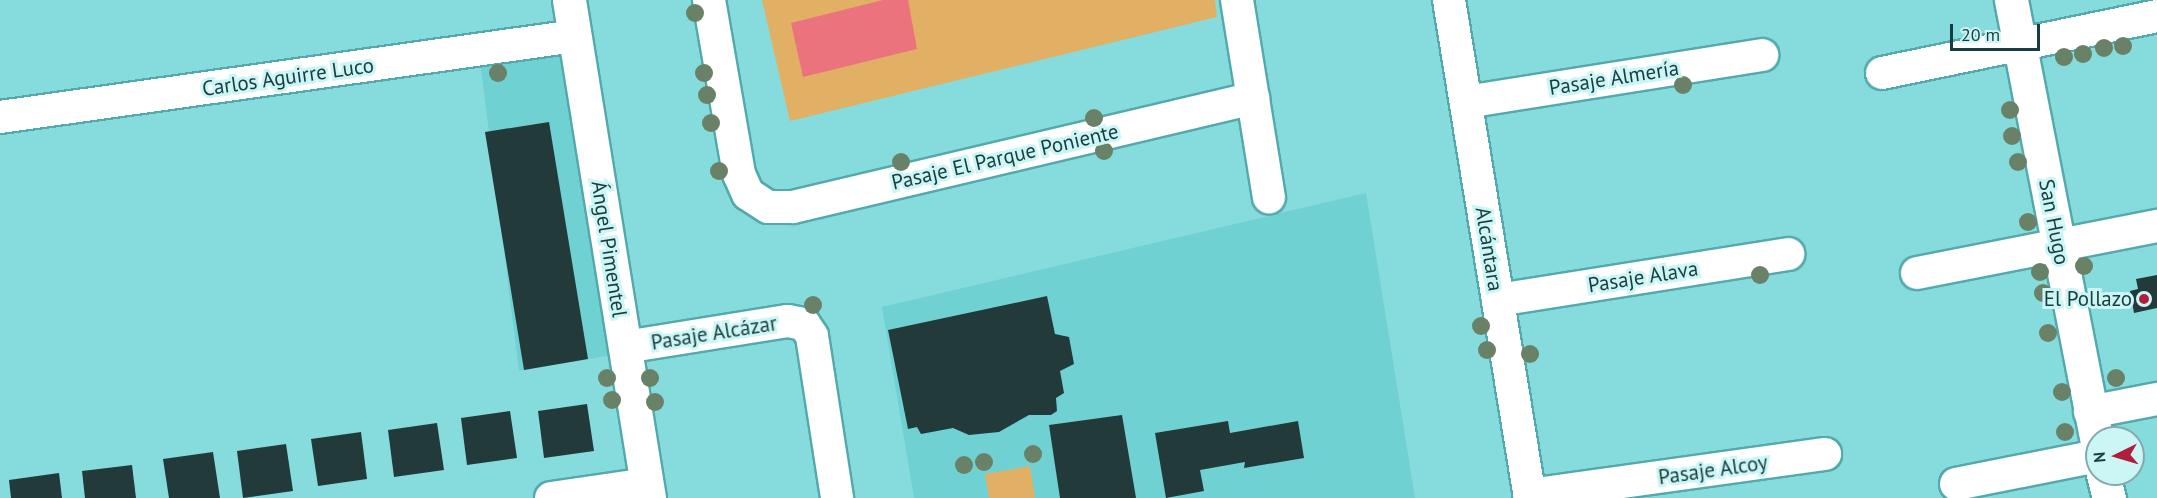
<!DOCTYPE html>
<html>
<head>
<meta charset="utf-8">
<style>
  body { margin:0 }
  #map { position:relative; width:2157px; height:498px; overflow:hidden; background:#86dcdd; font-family:"PT Sans",sans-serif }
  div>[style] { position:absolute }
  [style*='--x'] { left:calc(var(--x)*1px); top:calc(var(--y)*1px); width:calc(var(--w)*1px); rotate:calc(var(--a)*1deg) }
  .built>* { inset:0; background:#70d1d3 }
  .green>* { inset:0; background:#e1b065 }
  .water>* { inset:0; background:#eb737d }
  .building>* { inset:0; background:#223a3a }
  .roads { filter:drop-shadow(2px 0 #53a9ab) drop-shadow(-2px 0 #53a9ab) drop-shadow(0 2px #53a9ab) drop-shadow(0 -2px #53a9ab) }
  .minor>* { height:32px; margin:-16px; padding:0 16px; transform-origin:16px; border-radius:16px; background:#fff }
  .tertiary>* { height:33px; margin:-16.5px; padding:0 16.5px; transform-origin:16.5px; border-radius:16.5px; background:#fff }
  .trees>* { width:18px; height:18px; margin:-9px; border-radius:50%; background:#698167 }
  .dots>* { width:16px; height:16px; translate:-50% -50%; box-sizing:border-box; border:3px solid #ccf5f5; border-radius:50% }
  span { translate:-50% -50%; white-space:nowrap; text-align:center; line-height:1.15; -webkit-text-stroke:6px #ccf5f5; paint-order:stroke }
  .street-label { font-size:21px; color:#193d3e }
  .poi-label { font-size:21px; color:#193d3e }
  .right { translate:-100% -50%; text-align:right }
  .north { position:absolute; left:2085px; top:426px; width:60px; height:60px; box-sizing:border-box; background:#ccf5f5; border:2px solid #84abac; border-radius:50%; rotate:265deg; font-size:16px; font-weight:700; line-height:24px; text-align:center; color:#193d3e }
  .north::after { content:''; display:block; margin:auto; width:21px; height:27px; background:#b11e3c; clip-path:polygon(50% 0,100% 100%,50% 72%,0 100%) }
  .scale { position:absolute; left:1950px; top:24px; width:90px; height:27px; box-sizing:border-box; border:3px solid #193d3e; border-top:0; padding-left:8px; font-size:18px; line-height:21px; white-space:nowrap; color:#193d3e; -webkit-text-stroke:4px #ccf5f5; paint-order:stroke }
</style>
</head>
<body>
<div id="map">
  <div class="built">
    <div style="clip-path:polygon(549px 50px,562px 59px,612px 355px,519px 371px,480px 61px)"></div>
    <div style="clip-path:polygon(1366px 193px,1415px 498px,914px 498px,882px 307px)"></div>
  </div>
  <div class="green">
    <div style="clip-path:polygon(762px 0,1215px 0,1217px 17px,790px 121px)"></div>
    <div style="clip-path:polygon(1030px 466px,1035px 498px,989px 498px,985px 474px)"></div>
  </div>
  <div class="water">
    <div style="clip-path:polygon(883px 0,908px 0,917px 49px,803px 77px,791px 23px)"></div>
  </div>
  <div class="building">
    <div style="clip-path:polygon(549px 122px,588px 359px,524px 370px,485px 132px)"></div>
    <div style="clip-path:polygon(2157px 275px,2157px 308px,2134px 313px,2130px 291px,2138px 289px,2136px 279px)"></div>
    <div style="clip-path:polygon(1047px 296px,1055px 334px,1069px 337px,1074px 364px,1060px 371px,1064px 393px,1056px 398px,1057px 411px,1051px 415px,1029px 415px,999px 432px,969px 435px,953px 428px,921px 434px,917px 427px,908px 429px,888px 330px)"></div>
    <div style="clip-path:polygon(587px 404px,594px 451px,544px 458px,538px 411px)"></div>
    <div style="clip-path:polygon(510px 411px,517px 458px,467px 465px,461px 418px)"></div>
    <div style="clip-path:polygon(1122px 415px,1136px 498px,1060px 498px,1049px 425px)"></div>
    <div style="clip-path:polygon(1228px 421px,1230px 433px,1298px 421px,1304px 458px,1244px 468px,1245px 462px,1200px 470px,1204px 491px,1166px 498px,1155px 433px)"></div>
    <div style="clip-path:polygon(437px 423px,444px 470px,394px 477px,388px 430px)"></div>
    <div style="clip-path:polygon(361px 432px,367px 479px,318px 486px,311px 439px)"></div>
    <div style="clip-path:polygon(286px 444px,293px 491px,243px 498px,237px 451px)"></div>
    <div style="clip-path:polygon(213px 452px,220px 498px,169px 498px,163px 459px)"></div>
    <div style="clip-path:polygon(132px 465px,136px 498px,85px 498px,82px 471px)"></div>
    <div style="clip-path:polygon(59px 473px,62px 498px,11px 498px,9px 480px)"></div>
  </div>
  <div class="roads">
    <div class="minor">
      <div style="--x:709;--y:0;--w:177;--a:80.2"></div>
      <div style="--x:739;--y:174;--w:22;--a:66"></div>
      <div style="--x:748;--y:194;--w:24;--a:33"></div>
      <div style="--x:768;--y:207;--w:25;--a:0"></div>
      <div style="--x:793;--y:207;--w:473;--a:-13.3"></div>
      <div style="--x:1237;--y:0;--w:200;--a:80.8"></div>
      <div style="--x:1449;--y:0;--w:505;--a:80.76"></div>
      <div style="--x:1882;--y:73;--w:281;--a:-11.7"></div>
      <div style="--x:1466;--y:102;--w:300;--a:-9"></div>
      <div style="--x:0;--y:117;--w:581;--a:-8.02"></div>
      <div style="--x:1917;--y:273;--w:245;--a:-11.1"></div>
      <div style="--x:1498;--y:300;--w:294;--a:-9"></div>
      <div style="--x:625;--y:347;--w:165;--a:-9.1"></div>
      <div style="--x:788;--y:321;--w:16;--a:11"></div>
      <div style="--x:804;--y:324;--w:14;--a:56"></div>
      <div style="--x:812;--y:336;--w:164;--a:81.2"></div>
      <div style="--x:2090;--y:412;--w:68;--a:-11"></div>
      <div style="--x:1956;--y:484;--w:144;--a:-11.2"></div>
      <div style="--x:1529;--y:495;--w:299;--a:-7.9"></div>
      <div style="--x:551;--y:498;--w:97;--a:-8.3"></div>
    </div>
    <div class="tertiary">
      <div style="--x:569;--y:0;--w:504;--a:80.87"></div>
      <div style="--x:2011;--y:0;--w:452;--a:79"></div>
      <div style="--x:2103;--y:474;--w:25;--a:76"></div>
    </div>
  </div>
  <div class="trees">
    <div style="left:695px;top:13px"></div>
    <div style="left:2123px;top:46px"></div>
    <div style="left:2104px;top:48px"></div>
    <div style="left:2083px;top:54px"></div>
    <div style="left:2064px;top:57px"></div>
    <div style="left:498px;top:73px"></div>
    <div style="left:704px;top:73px"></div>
    <div style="left:1683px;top:85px"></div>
    <div style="left:707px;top:95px"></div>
    <div style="left:2010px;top:110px"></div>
    <div style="left:1094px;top:118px"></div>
    <div style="left:711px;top:123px"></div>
    <div style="left:2012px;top:136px"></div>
    <div style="left:1104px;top:151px"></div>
    <div style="left:901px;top:162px"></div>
    <div style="left:2018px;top:162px"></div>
    <div style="left:719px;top:171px"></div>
    <div style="left:2028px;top:222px"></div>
    <div style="left:2084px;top:266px"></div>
    <div style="left:2040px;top:272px"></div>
    <div style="left:1760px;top:275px"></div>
    <div style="left:2043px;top:293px"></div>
    <div style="left:813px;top:305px"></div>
    <div style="left:1481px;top:326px"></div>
    <div style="left:2048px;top:333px"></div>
    <div style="left:1487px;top:350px"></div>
    <div style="left:1530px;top:354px"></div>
    <div style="left:607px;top:378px"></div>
    <div style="left:650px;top:378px"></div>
    <div style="left:2116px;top:378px"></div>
    <div style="left:2062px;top:392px"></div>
    <div style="left:612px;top:400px"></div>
    <div style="left:655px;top:402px"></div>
    <div style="left:2065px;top:432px"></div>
    <div style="left:1033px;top:454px"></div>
    <div style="left:984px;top:462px"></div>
    <div style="left:964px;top:465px"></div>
  </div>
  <div class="dots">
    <div style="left:2144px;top:299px;background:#b11e3c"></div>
  </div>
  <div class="street-label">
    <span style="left:288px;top:77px;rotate:-8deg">Carlos Aguirre Luco</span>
    <span style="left:1614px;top:78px;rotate:-9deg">Pasaje Almería</span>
    <span style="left:1005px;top:157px;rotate:-13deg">Pasaje El Parque Poniente</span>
    <span style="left:2054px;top:222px;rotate:79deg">San Hugo</span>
    <span style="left:609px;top:249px;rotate:81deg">Ángel Pimentel</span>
    <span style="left:1489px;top:249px;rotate:81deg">Alcántara</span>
    <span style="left:1643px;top:277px;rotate:-9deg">Pasaje Alava</span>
    <span style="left:714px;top:333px;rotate:-9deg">Pasaje Alcázar</span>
    <span style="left:1713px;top:470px;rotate:-8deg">Pasaje Alcoy</span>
  </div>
  <div class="poi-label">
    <span class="right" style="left:2132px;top:299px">El Pollazo</span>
  </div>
  <div class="north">N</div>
  <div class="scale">20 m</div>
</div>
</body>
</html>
